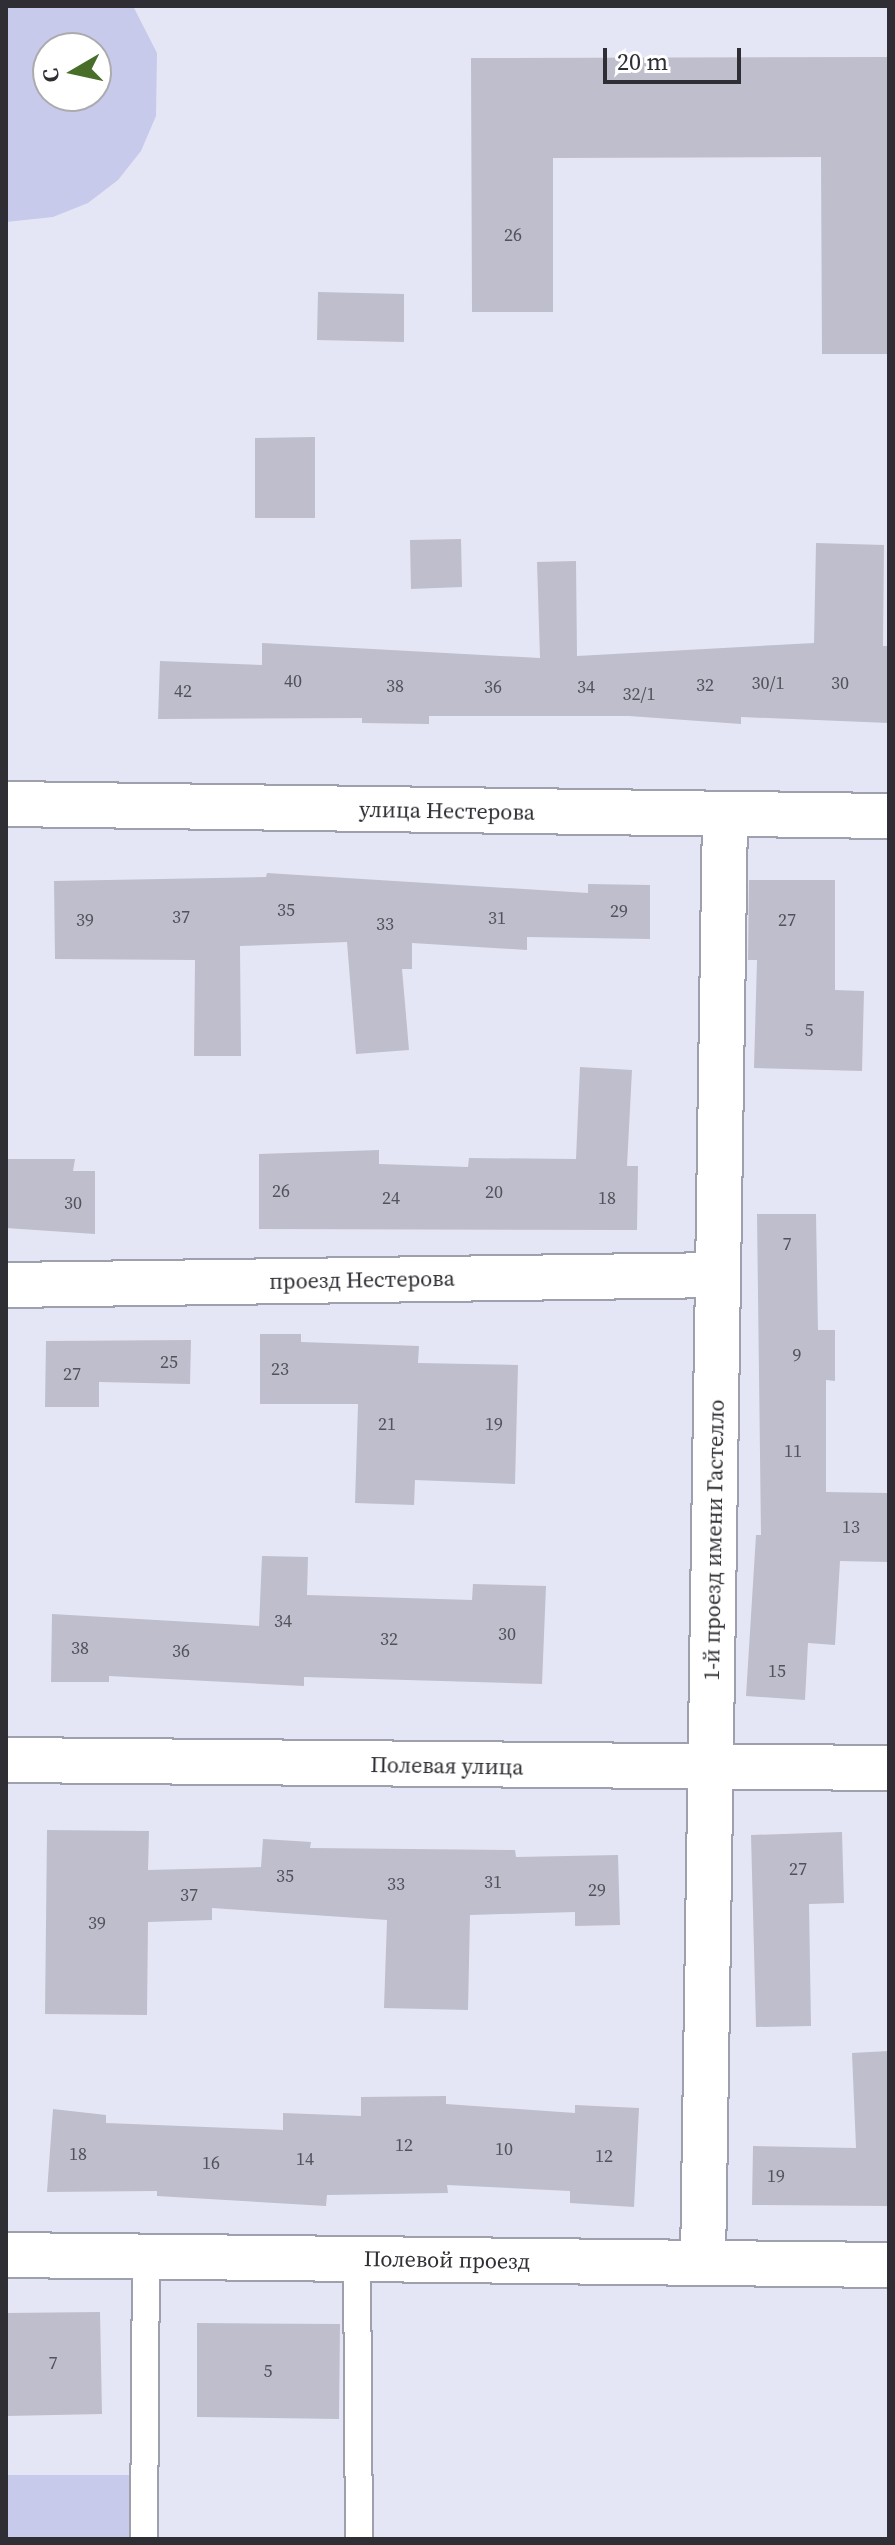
<!DOCTYPE html>
<html>
<head>
<meta charset="utf-8">
<style>
  body { margin:0 }
  #map { position:relative; width:895px; height:2545px; overflow:hidden; background:#e5e6f5; font-family:"Source Serif 4",serif }
  div>[style] { position:absolute }
  [style*='--x'] { left:calc(var(--x)*1px); top:calc(var(--y)*1px); width:calc(var(--w)*1px); rotate:calc(var(--a)*1deg) }
  .green>* { inset:0; background:#c8caeb }
  .building>* { inset:0; background:#bebecd }
  .roads { filter:drop-shadow(2px 0 #9fa0ad) drop-shadow(-2px 0 #9fa0ad) drop-shadow(0 2px #9fa0ad) drop-shadow(0 -2px #9fa0ad) }
  .service>* { height:26px; margin:-13px; padding:0 13px; transform-origin:13px; border-radius:13px; background:#fff }
  .minor>* { height:44px; margin:-22px; padding:0 22px; transform-origin:22px; border-radius:22px; background:#fff }
  span { translate:-50% -50%; white-space:nowrap; text-align:center; line-height:1.15; -webkit-text-stroke:6px #fff; paint-order:stroke }
  .number-label { font-size:18px; color:#52525a }
  .number-label span { -webkit-text-stroke-width:0 }
  .street-label { font-size:22px; color:#2e2e34 }
  .frame { position:absolute; inset:0; border:8px solid #2e2e34; pointer-events:none }
  .north { position:absolute; left:32px; top:32px; width:80px; height:80px; box-sizing:border-box; background:#fff; border:2px solid #ababae; border-radius:50%; rotate:261deg; font-size:22px; font-weight:700; line-height:32px; text-align:center; color:#2e2e34 }
  .north::after { content:''; display:block; margin:auto; width:28px; height:36px; background:#486e29; clip-path:polygon(50% 0,100% 100%,50% 72%,0 100%) }
  .scale { position:absolute; left:603px; top:48px; width:138px; height:36px; box-sizing:border-box; border:4px solid #2e2e34; border-top:0; padding-left:10px; font-size:24px; line-height:28px; white-space:nowrap; color:#2e2e34; -webkit-text-stroke:6px #fff; paint-order:stroke }
</style>
</head>
<body>
<div id="map">
  <div class="green">
    <div style="clip-path:polygon(evenodd,6px 6px,133px 6px,157px 53px,156px 116px,141px 151px,118px 180px,88px 203px,53px 217px,6px 222px,6px 6px,48px 48px,96px 48px,96px 96px,48px 96px,48px 48px)"></div>
    <div style="clip-path:polygon(6px 2475px,135px 2475px,133px 2539px,6px 2539px)"></div>
  </div>
  <div class="building">
    <div style="clip-path:polygon(889px 57px,889px 354px,822px 354px,821px 157px,553px 158px,553px 312px,472px 312px,471px 58px)"></div>
    <div style="clip-path:polygon(318px 292px,404px 294px,404px 342px,317px 340px)"></div>
    <div style="clip-path:polygon(315px 437px,315px 518px,255px 518px,255px 438px)"></div>
    <div style="clip-path:polygon(461px 539px,462px 587px,411px 589px,410px 540px)"></div>
    <div style="clip-path:polygon(816px 543px,884px 545px,883px 646px,889px 646px,889px 723px,741px 717px,741px 724px,629px 716px,429px 716px,429px 724px,362px 723px,362px 718px,158px 719px,160px 661px,262px 665px,262px 643px,540px 658px,537px 562px,576px 561px,577px 656px,814px 643px)"></div>
    <div style="clip-path:polygon(267px 873px,588px 893px,588px 884px,650px 885px,650px 939px,527px 937px,527px 950px,412px 943px,412px 969px,402px 969px,409px 1050px,356px 1054px,347px 942px,240px 946px,241px 1056px,194px 1056px,195px 960px,55px 959px,54px 881px,266px 877px)"></div>
    <div style="clip-path:polygon(749px 880px,835px 880px,835px 990px,864px 991px,862px 1071px,754px 1068px,757px 960px,748px 960px)"></div>
    <div style="clip-path:polygon(580px 1067px,632px 1070px,627px 1166px,638px 1166px,637px 1230px,259px 1229px,259px 1154px,379px 1150px,379px 1164px,468px 1167px,469px 1158px,576px 1159px)"></div>
    <div style="clip-path:polygon(6px 1159px,75px 1159px,73px 1171px,95px 1171px,95px 1234px,6px 1228px)"></div>
    <div style="clip-path:polygon(757px 1214px,816px 1214px,818px 1330px,835px 1330px,835px 1381px,826px 1380px,826px 1492px,889px 1493px,889px 1562px,840px 1561px,835px 1645px,808px 1643px,805px 1700px,746px 1696px,756px 1535px,761px 1535px)"></div>
    <div style="clip-path:polygon(260px 1334px,301px 1334px,301px 1342px,419px 1346px,418px 1363px,518px 1365px,515px 1484px,415px 1480px,414px 1505px,355px 1503px,358px 1404px,260px 1404px)"></div>
    <div style="clip-path:polygon(191px 1340px,190px 1384px,99px 1382px,99px 1407px,45px 1407px,46px 1341px)"></div>
    <div style="clip-path:polygon(262px 1556px,308px 1557px,307px 1595px,472px 1600px,473px 1584px,546px 1586px,542px 1684px,304px 1677px,304px 1686px,109px 1676px,109px 1682px,51px 1682px,52px 1614px,259px 1626px)"></div>
    <div style="clip-path:polygon(47px 1830px,149px 1831px,148px 1870px,261px 1867px,263px 1839px,311px 1842px,310px 1848px,515px 1850px,516px 1857px,618px 1855px,620px 1925px,575px 1926px,575px 1912px,470px 1915px,468px 2010px,384px 2008px,387px 1920px,212px 1908px,212px 1920px,148px 1922px,147px 2015px,45px 2014px)"></div>
    <div style="clip-path:polygon(842px 1832px,844px 1903px,809px 1904px,811px 2026px,756px 2027px,751px 1835px)"></div>
    <div style="clip-path:polygon(889px 2051px,889px 2206px,752px 2205px,753px 2146px,856px 2148px,852px 2053px)"></div>
    <div style="clip-path:polygon(446px 2096px,446px 2104px,575px 2113px,575px 2105px,639px 2108px,634px 2207px,570px 2203px,570px 2191px,447px 2185px,448px 2193px,327px 2195px,326px 2206px,157px 2196px,157px 2191px,47px 2192px,53px 2109px,106px 2115px,106px 2123px,283px 2130px,283px 2113px,361px 2116px,361px 2097px)"></div>
    <div style="clip-path:polygon(100px 2312px,102px 2414px,6px 2416px,6px 2313px)"></div>
    <div style="clip-path:polygon(197px 2323px,340px 2324px,339px 2419px,197px 2417px)"></div>
  </div>
  <div class="roads">
    <div class="service">
      <div style="--x:357;--y:2259;--w:280;--a:89.6"></div>
      <div style="--x:144;--y:2539;--w:282;--a:-89.6"></div>
    </div>
    <div class="minor">
      <div style="--x:6;--y:804;--w:883;--a:0.78"></div>
      <div style="--x:6;--y:1285;--w:712;--a:-0.8"></div>
      <div style="--x:6;--y:1760;--w:883;--a:0.52"></div>
      <div style="--x:6;--y:2255;--w:883;--a:0.65"></div>
      <div style="--x:703;--y:2263;--w:1447;--a:-89.13"></div>
    </div>
  </div>
  <div class="number-label">
    <span style="left:513px;top:235px">26</span>
    <span style="left:293px;top:681px">40</span>
    <span style="left:768px;top:683px">30/1</span>
    <span style="left:840px;top:683px">30</span>
    <span style="left:705px;top:685px">32</span>
    <span style="left:395px;top:686px">38</span>
    <span style="left:493px;top:687px">36</span>
    <span style="left:586px;top:687px">34</span>
    <span style="left:183px;top:691px">42</span>
    <span style="left:639px;top:694px">32/1</span>
    <span style="left:286px;top:910px">35</span>
    <span style="left:619px;top:911px">29</span>
    <span style="left:181px;top:917px">37</span>
    <span style="left:497px;top:918px">31</span>
    <span style="left:85px;top:920px">39</span>
    <span style="left:787px;top:920px">27</span>
    <span style="left:385px;top:924px">33</span>
    <span style="left:809px;top:1030px">5</span>
    <span style="left:281px;top:1191px">26</span>
    <span style="left:494px;top:1192px">20</span>
    <span style="left:391px;top:1198px">24</span>
    <span style="left:607px;top:1198px">18</span>
    <span style="left:73px;top:1203px">30</span>
    <span style="left:787px;top:1244px">7</span>
    <span style="left:797px;top:1355px">9</span>
    <span style="left:169px;top:1362px">25</span>
    <span style="left:280px;top:1369px">23</span>
    <span style="left:72px;top:1374px">27</span>
    <span style="left:387px;top:1424px">21</span>
    <span style="left:494px;top:1424px">19</span>
    <span style="left:793px;top:1451px">11</span>
    <span style="left:851px;top:1527px">13</span>
    <span style="left:283px;top:1621px">34</span>
    <span style="left:507px;top:1634px">30</span>
    <span style="left:389px;top:1639px">32</span>
    <span style="left:80px;top:1648px">38</span>
    <span style="left:181px;top:1651px">36</span>
    <span style="left:777px;top:1671px">15</span>
    <span style="left:798px;top:1869px">27</span>
    <span style="left:285px;top:1876px">35</span>
    <span style="left:493px;top:1882px">31</span>
    <span style="left:396px;top:1884px">33</span>
    <span style="left:597px;top:1890px">29</span>
    <span style="left:189px;top:1895px">37</span>
    <span style="left:97px;top:1923px">39</span>
    <span style="left:404px;top:2145px">12</span>
    <span style="left:504px;top:2149px">10</span>
    <span style="left:78px;top:2154px">18</span>
    <span style="left:604px;top:2156px">12</span>
    <span style="left:305px;top:2159px">14</span>
    <span style="left:211px;top:2163px">16</span>
    <span style="left:776px;top:2176px">19</span>
    <span style="left:53px;top:2363px">7</span>
    <span style="left:268px;top:2371px">5</span>
  </div>
  <div class="street-label">
    <span style="left:447px;top:811px;rotate:1deg">улица Нестерова</span>
    <span style="left:362px;top:1280px;rotate:-1deg">проезд Нестерова</span>
    <span style="left:714px;top:1540px;rotate:-89deg">1-й проезд имени Гастелло</span>
    <span style="left:447px;top:1766px;rotate:1deg">Полевая улица</span>
    <span style="left:447px;top:2260px;rotate:1deg">Полевой проезд</span>
  </div>
  <div class="frame"></div>
  <div class="north">С</div>
  <div class="scale">20 m</div>
</div>
</body>
</html>
